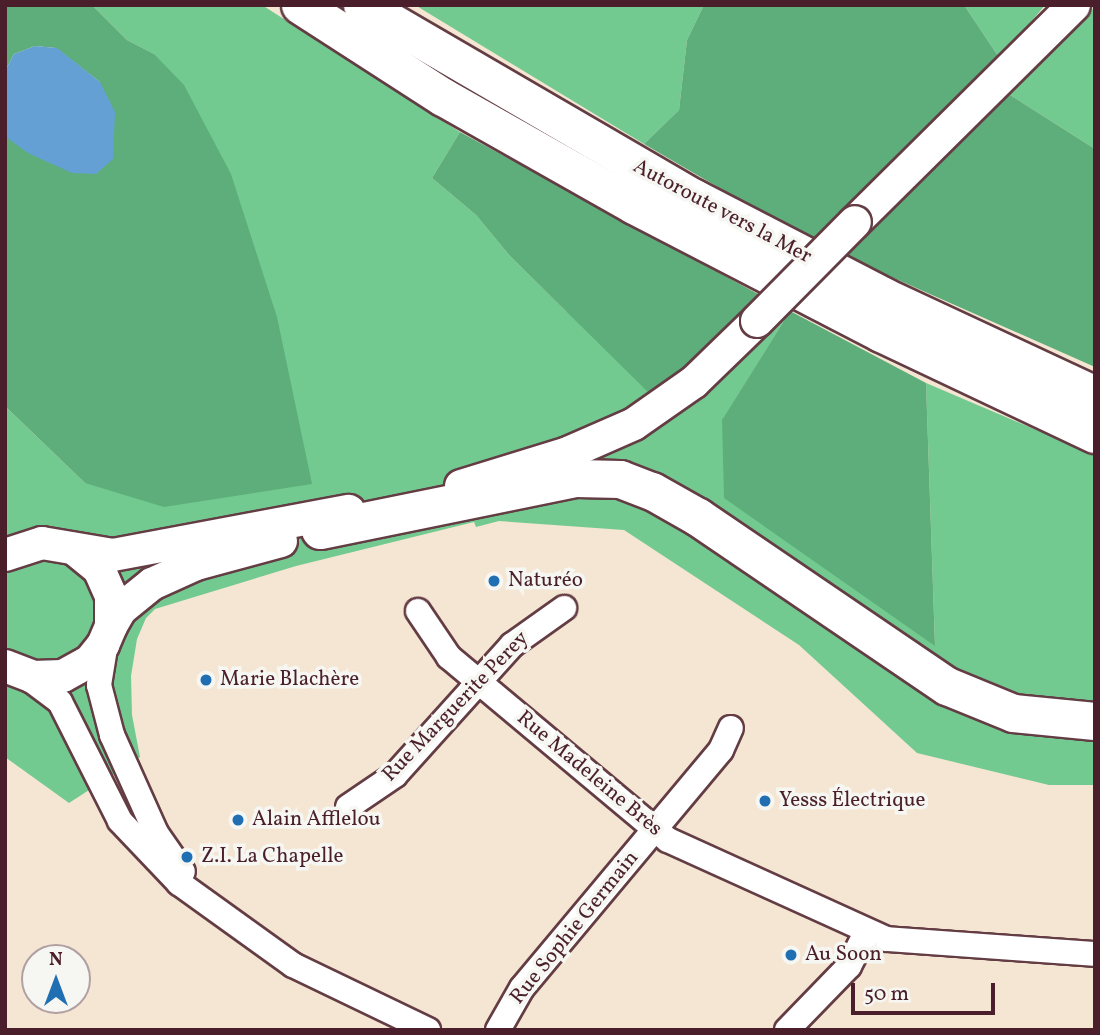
<!DOCTYPE html>
<html>
<head>
<meta charset="utf-8">
<style>
  body { margin:0 }
  #map { position:relative; width:1100px; height:1035px; overflow:hidden; background:#f4e6d2; font-family:Vollkorn,serif }
  div>[style] { position:absolute }
  [style*='--x'] { left:calc(var(--x)*1px); top:calc(var(--y)*1px); width:calc(var(--w)*1px); rotate:calc(var(--a)*1deg) }
  .green>* { inset:0; background:#72ca90 }
  .forest>* { inset:0; background:#5dae7a }
  .water>* { inset:0; background:#65a0d5 }
  .roads { filter:drop-shadow(2px 0 #643d44) drop-shadow(-2px 0 #643d44) drop-shadow(0 2px #643d44) drop-shadow(0 -2px #643d44) }
  .minor>* { height:24px; margin:-12px; padding:0 12px; transform-origin:12px; border-radius:12px; background:#fff }
  .major>* { height:32px; margin:-16px; padding:0 16px; transform-origin:16px; border-radius:16px; background:#fff }
  .highway>* { height:37px; margin:-18.5px; padding:0 18.5px; transform-origin:18.5px; border-radius:18.5px; background:#fff }
  .bridges { filter:drop-shadow(2px 0 #643d44) drop-shadow(-2px 0 #643d44) drop-shadow(0 2px #643d44) drop-shadow(0 -2px #643d44) }
  .major-bridge>* { height:32px; margin:-16px; padding:0 16px; transform-origin:16px; border-radius:16px; background:#fff }
  .dots>* { width:19px; height:19px; translate:-50% -50%; box-sizing:border-box; border:4px solid #f6f6f2; border-radius:50% }
  span { translate:-50% -50%; white-space:nowrap; text-align:center; line-height:1.15; -webkit-text-stroke:7px #f6f6f2; paint-order:stroke }
  .street-label { font-size:21px; color:#4a1f2b }
  .poi-label { font-size:21px; color:#4a1f2b }
  .left { translate:0 -50%; text-align:left }
  .frame { position:absolute; inset:0; border:7px solid #4a1f2b; pointer-events:none }
  .north { position:absolute; left:21px; top:944px; width:70px; height:70px; box-sizing:border-box; background:#f6f6f2; border:2px solid #b1a0a2; border-radius:50%; rotate:0deg; font-size:19px; font-weight:700; line-height:28px; text-align:center; color:#4a1f2b }
  .north::after { content:''; display:block; margin:auto; width:24px; height:32px; background:#1f6fb2; clip-path:polygon(50% 0,100% 100%,50% 72%,0 100%) }
  .scale { position:absolute; left:851px; top:983px; width:144px; height:32px; box-sizing:border-box; border:4px solid #4a1f2b; border-top:0; padding-left:9px; font-size:21px; line-height:24px; white-space:nowrap; color:#4a1f2b; -webkit-text-stroke:5px #f6f6f2; paint-order:stroke }
</style>
</head>
<body>
<div id="map">
  <div class="green">
    <div style="clip-path:polygon(92px 5px,262px 5px,460px 132px,432px 178px,476px 215px,510px 256px,567px 312px,718px 340px,758px 294px,790px 311px,723px 419px,935px 645px,926px 383px,1095px 455px,1095px 785px,1049px 785px,917px 753px,799px 645px,624px 530px,499px 521px,476px 527px,474px 522px,296px 566px,155px 609px,146px 618px,137px 639px,131px 676px,132px 715px,140px 757px,69px 803px,5px 757px,5px 406px,85px 483px,154px 54px,127px 40px)"></div>
    <div style="clip-path:polygon(415px 5px,704px 5px,687px 40px,679px 110px,644px 144px)"></div>
    <div style="clip-path:polygon(964px 5px,1045px 5px,1000px 59px)"></div>
    <div style="clip-path:polygon(1095px 7px,1095px 149px,1007px 93px)"></div>
  </div>
  <div class="forest">
    <div style="clip-path:polygon(5px 5px,92px 5px,127px 40px,154px 54px,184px 85px,231px 174px,277px 317px,312px 484px,164px 507px,85px 483px,5px 406px,5px 136px,100px 82px,56px 48px,35px 46px,14px 54px,5px 71px)"></div>
    <div style="clip-path:polygon(704px 5px,964px 5px,1000px 59px,812px 242px,644px 144px,679px 110px,687px 40px)"></div>
    <div style="clip-path:polygon(1007px 93px,1095px 149px,1095px 367px,844px 256px)"></div>
    <div style="clip-path:polygon(460px 132px,758px 294px,718px 340px,650px 394px,510px 256px,476px 215px,432px 178px)"></div>
    <div style="clip-path:polygon(790px 311px,926px 383px,935px 646px,724px 498px,722px 420px)"></div>
  </div>
  <div class="water">
    <div style="clip-path:polygon(35px 46px,57px 48px,100px 82px,115px 112px,113px 159px,96px 174px,72px 173px,28px 153px,6px 137px,5px 71px,14px 54px)"></div>
  </div>
  <div class="roads">
    <div class="minor">
      <div style="--x:418;--y:611;--w:55;--a:56"></div>
      <div style="--x:449;--y:657;--w:285;--a:39.9"></div>
      <div style="--x:668;--y:840;--w:239;--a:24.4"></div>
      <div style="--x:886;--y:939;--w:210;--a:4.1"></div>
      <div style="--x:106;--y:642;--w:44;--a:99.2"></div>
      <div style="--x:99;--y:685;--w:52;--a:75.4"></div>
      <div style="--x:112;--y:735;--w:107;--a:65.8"></div>
      <div style="--x:156;--y:833;--w:47;--a:55.3"></div>
      <div style="--x:24;--y:675;--w:45;--a:36.9"></div>
      <div style="--x:60;--y:702;--w:133;--a:63.2"></div>
      <div style="--x:120;--y:821;--w:86;--a:46.4"></div>
      <div style="--x:179;--y:883;--w:140;--a:35.7"></div>
      <div style="--x:293;--y:965;--w:150;--a:25.7"></div>
      <div style="--x:348;--y:807;--w:57;--a:-34.2"></div>
      <div style="--x:395;--y:775;--w:175;--a:-48"></div>
      <div style="--x:512;--y:645;--w:64;--a:-35.4"></div>
      <div style="--x:498;--y:1030;--w:48;--a:-60.3"></div>
      <div style="--x:522;--y:988;--w:310;--a:-50.1"></div>
      <div style="--x:721;--y:750;--w:24;--a:-66"></div>
      <div style="--x:787;--y:1030;--w:89;--a:-45.9"></div>
      <div style="--x:849;--y:966;--w:39;--a:-63"></div>
    </div>
    <div class="major">
      <div style="--x:855;--y:222;--w:308;--a:-44.7"></div>
      <div style="--x:461;--y:486;--w:112;--a:-17.1"></div>
      <div style="--x:568;--y:453;--w:72;--a:-23.7"></div>
      <div style="--x:634;--y:424;--w:73;--a:-35"></div>
      <div style="--x:694;--y:382;--w:88;--a:-44.1"></div>
      <div style="--x:5;--y:555;--w:39;--a:-18"></div>
      <div style="--x:42;--y:543;--w:72;--a:9.6"></div>
      <div style="--x:113;--y:555;--w:240;--a:-10.6"></div>
      <div style="--x:111;--y:626;--w:20;--a:-60"></div>
      <div style="--x:121;--y:609;--w:40;--a:-39"></div>
      <div style="--x:152;--y:584;--w:48;--a:-24.4"></div>
      <div style="--x:196;--y:564;--w:88;--a:-15.1"></div>
      <div style="--x:5;--y:666;--w:30;--a:21"></div>
      <div style="--x:33;--y:677;--w:30;--a:-2"></div>
      <div style="--x:63;--y:676;--w:31;--a:-29"></div>
      <div style="--x:90;--y:661;--w:21;--a:-51"></div>
      <div style="--x:103;--y:645;--w:21;--a:-67"></div>
      <div style="--x:111;--y:626;--w:30;--a:-90"></div>
      <div style="--x:111;--y:596;--w:30;--a:-114"></div>
      <div style="--x:99;--y:569;--w:32;--a:-141"></div>
    </div>
    <div class="highway">
      <div style="--x:300;--y:5;--w:170;--a:32.8"></div>
      <div style="--x:443;--y:97;--w:219;--a:29.5"></div>
      <div style="--x:634;--y:205;--w:278;--a:27.4"></div>
      <div style="--x:881;--y:333;--w:237;--a:25.3"></div>
      <div style="--x:362;--y:5;--w:384;--a:30.2"></div>
      <div style="--x:694;--y:198;--w:213;--a:27.4"></div>
      <div style="--x:883;--y:296;--w:234;--a:25"></div>
      <div style="--x:320;--y:530;--w:261;--a:-11.5"></div>
      <div style="--x:576;--y:478;--w:44;--a:1.3"></div>
      <div style="--x:620;--y:479;--w:34;--a:21"></div>
      <div style="--x:652;--y:491;--w:53;--a:29.5"></div>
      <div style="--x:698;--y:517;--w:301;--a:34.2"></div>
      <div style="--x:947;--y:686;--w:71;--a:22.2"></div>
      <div style="--x:1013;--y:713;--w:82;--a:5.6"></div>
    </div>
  </div>
  <div class="bridges">
    <div class="major-bridge">
      <div style="--x:757;--y:321;--w:139;--a:-45.3"></div>
    </div>
  </div>
  <div class="dots">
    <div style="left:494px;top:581px;background:#1f6fb2"></div>
    <div style="left:206px;top:680px;background:#1f6fb2"></div>
    <div style="left:765px;top:801px;background:#1f6fb2"></div>
    <div style="left:238px;top:820px;background:#1f6fb2"></div>
    <div style="left:187px;top:857px;background:#1f6fb2"></div>
    <div style="left:791px;top:955px;background:#1f6fb2"></div>
  </div>
  <div class="street-label">
    <span style="left:722px;top:212px;rotate:28deg">Autoroute vers la Mer</span>
    <span style="left:456px;top:707px;rotate:-46deg">Rue Marguerite Perey</span>
    <span style="left:589px;top:774px;rotate:40deg">Rue Madeleine Brès</span>
    <span style="left:575px;top:928px;rotate:-51deg">Rue Sophie Germain</span>
  </div>
  <div class="poi-label">
    <span class="left" style="left:508px;top:581px">Naturéo</span>
    <span class="left" style="left:220px;top:680px">Marie Blachère</span>
    <span class="left" style="left:779px;top:801px">Yesss Électrique</span>
    <span class="left" style="left:252px;top:820px">Alain Afflelou</span>
    <span class="left" style="left:201px;top:857px">Z.I. La Chapelle</span>
    <span class="left" style="left:805px;top:955px">Au Soon</span>
  </div>
  <div class="frame"></div>
  <div class="north">N</div>
  <div class="scale">50 m</div>
</div>
</body>
</html>
